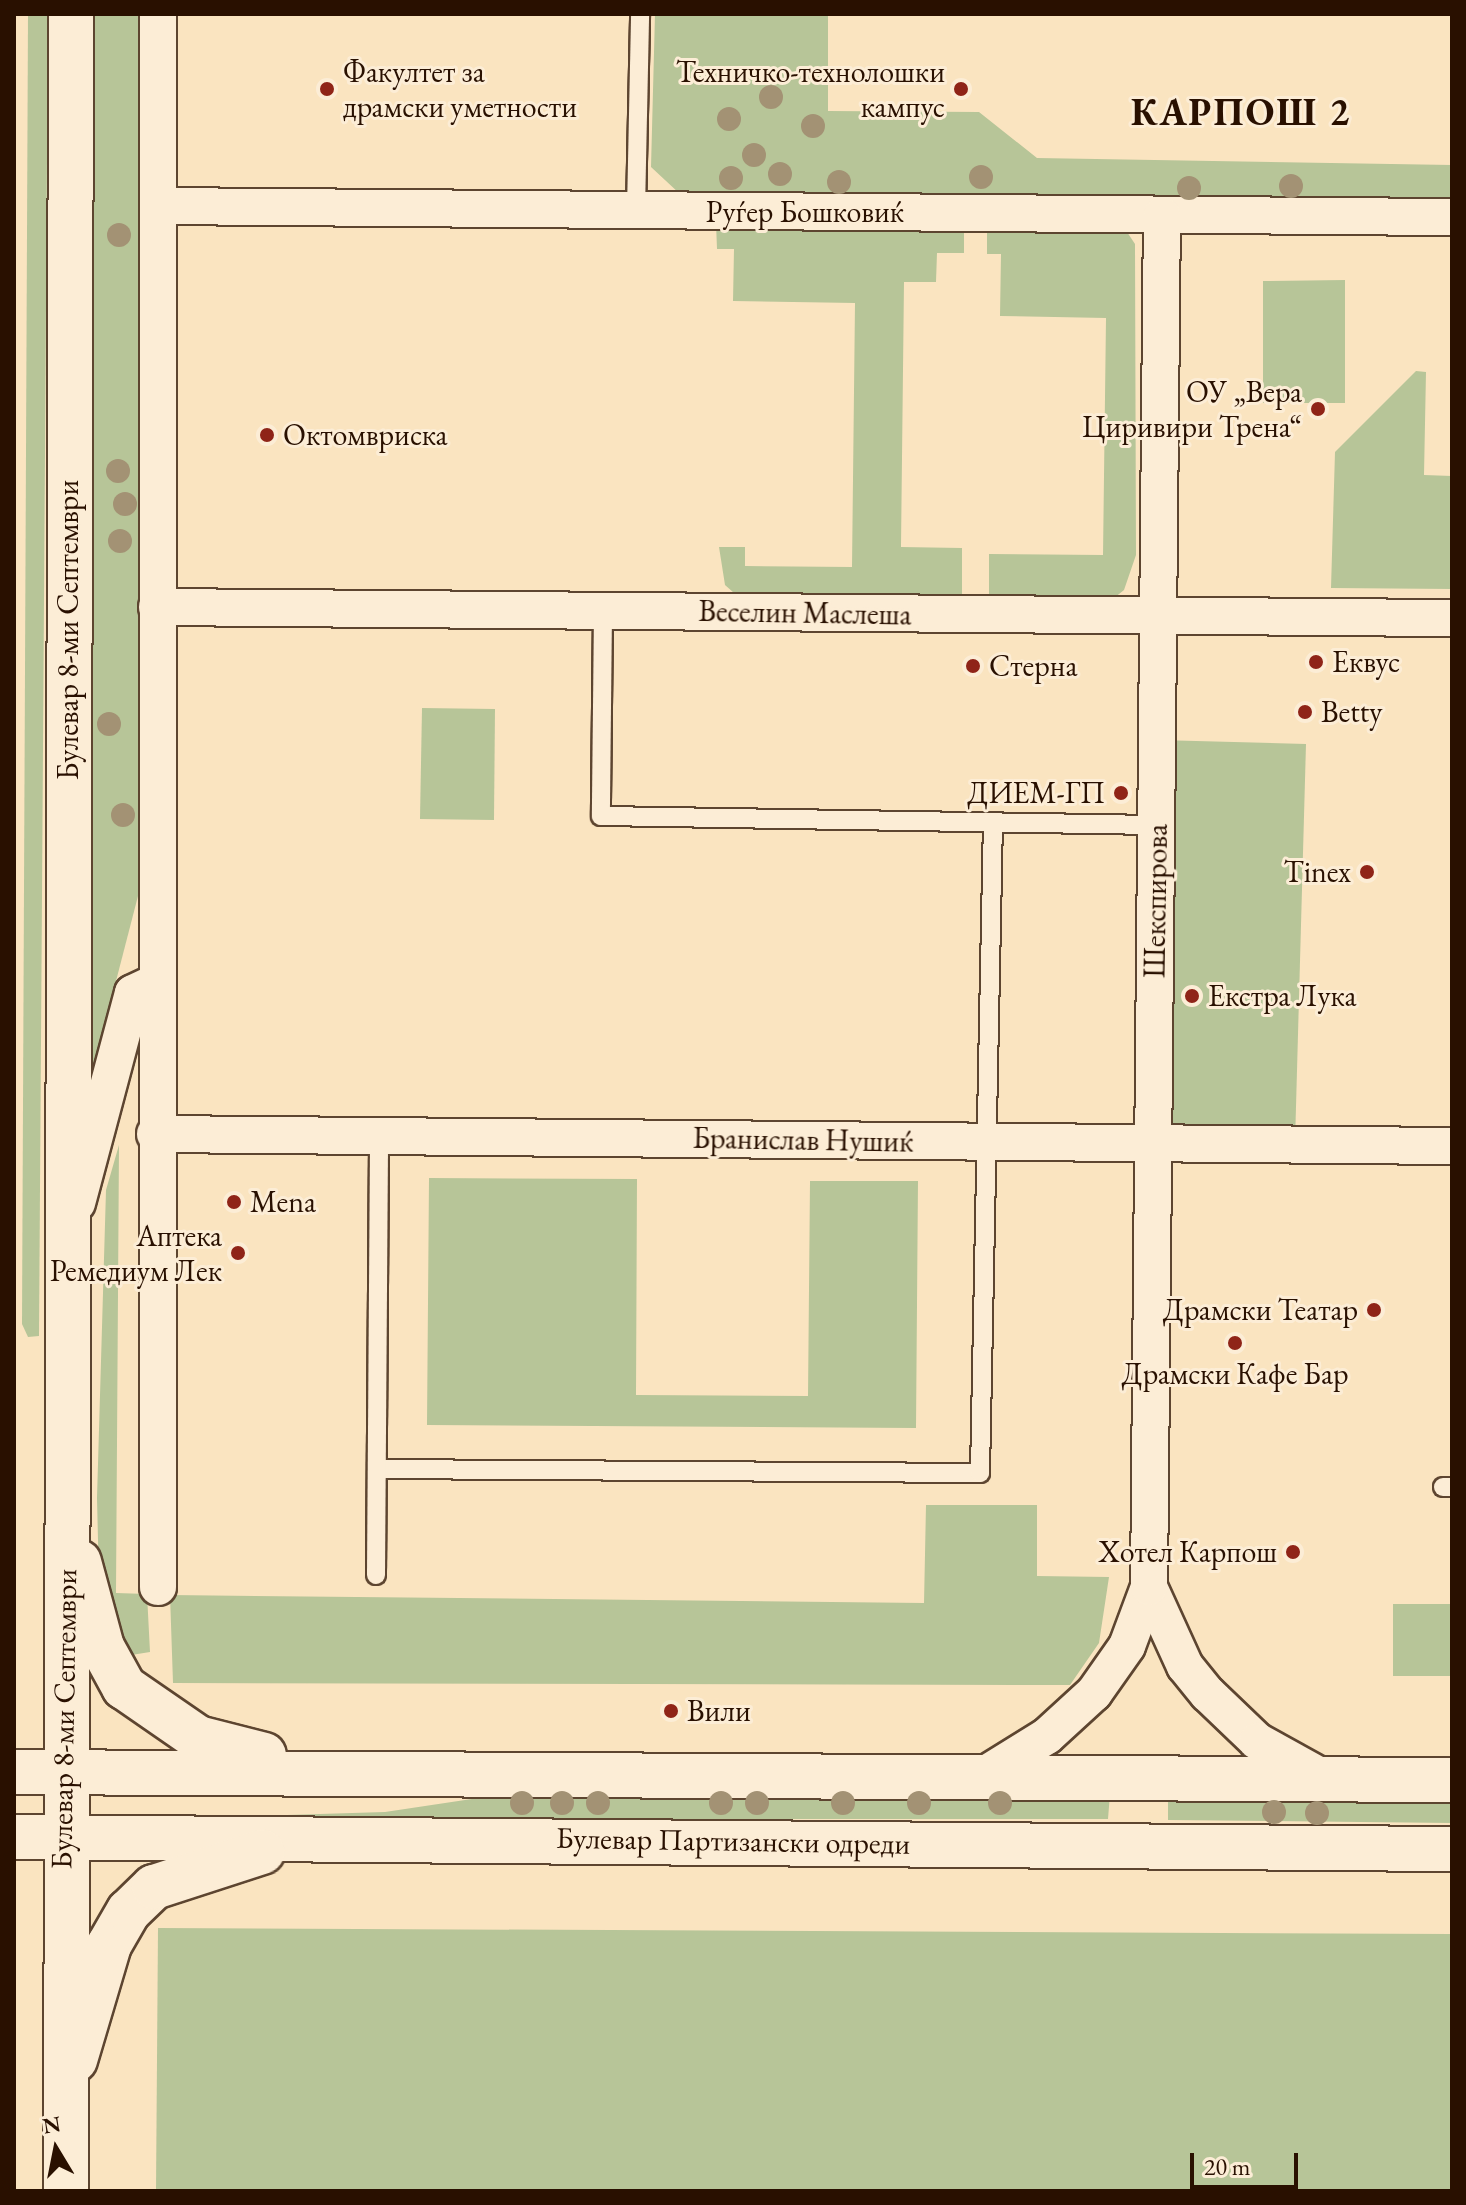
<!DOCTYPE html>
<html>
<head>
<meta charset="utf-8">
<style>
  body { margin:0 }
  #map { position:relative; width:1466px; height:2205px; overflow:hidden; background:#fae4c0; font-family:"EB Garamond",serif }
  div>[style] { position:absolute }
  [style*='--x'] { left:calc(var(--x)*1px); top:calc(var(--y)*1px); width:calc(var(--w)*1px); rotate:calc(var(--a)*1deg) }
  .green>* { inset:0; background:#b7c598 }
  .roads { filter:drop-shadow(2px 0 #5d4530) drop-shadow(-2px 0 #5d4530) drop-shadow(0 2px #5d4530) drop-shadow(0 -2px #5d4530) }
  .service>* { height:18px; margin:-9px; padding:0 9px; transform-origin:9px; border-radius:9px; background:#fcedd6 }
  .minor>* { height:36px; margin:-18px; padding:0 18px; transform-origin:18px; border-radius:18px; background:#fcedd6 }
  .tertiary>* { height:44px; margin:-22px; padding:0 22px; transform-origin:22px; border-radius:22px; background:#fcedd6 }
  .trees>* { width:24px; height:24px; margin:-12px; border-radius:50%; background:#a39274 }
  .dots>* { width:22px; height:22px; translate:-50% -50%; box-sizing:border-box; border:4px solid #fcedd6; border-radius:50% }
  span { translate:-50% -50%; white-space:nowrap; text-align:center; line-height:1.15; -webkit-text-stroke:6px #fcedd6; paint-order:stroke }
  .poi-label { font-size:30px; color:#291000 }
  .left { translate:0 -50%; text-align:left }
  .right { translate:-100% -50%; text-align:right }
  .street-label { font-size:30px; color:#291000 }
  .district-label { font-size:38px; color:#291000; font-weight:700; letter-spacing:2px }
  .frame { position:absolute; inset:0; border:16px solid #291000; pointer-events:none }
  .north { position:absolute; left:16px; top:2109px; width:80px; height:80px; -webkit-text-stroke:6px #fcedd6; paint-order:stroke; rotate:350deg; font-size:22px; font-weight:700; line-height:32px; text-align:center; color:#291000 }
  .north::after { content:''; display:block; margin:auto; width:28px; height:36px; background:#291000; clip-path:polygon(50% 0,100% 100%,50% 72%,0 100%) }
  .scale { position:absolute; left:1190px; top:2153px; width:108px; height:36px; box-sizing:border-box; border:4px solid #291000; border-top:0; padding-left:10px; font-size:24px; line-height:28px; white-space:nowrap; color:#291000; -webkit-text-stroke:6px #fcedd6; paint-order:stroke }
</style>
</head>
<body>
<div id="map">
  <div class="green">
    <div style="clip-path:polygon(28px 14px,48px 14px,39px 1336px,28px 1337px,22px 1324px)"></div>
    <div style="clip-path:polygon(88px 14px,140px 14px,138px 896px,86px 1097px)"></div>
    <div style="clip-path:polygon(655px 14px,828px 14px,828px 111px,979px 112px,1037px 158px,1452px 165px,1452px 201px,680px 194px,651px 167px)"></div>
    <div style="clip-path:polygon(716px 223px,964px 225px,964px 253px,937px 253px,936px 282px,904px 282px,901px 547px,962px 548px,962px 602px,742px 600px,725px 585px,719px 547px,745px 547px,745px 566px,852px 567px,855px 303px,733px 301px,734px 249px,717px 249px)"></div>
    <div style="clip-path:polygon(987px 226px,1127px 232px,1135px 244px,1136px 555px,1124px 590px,1109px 602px,989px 603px,989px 554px,1103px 555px,1106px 318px,1000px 316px,1001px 254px,987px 254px)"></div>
    <div style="clip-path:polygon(1345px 280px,1345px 403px,1263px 403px,1263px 281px)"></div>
    <div style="clip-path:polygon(1416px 371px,1426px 372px,1424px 475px,1452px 476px,1452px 589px,1331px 588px,1335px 452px)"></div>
    <div style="clip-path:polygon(422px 708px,495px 709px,494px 820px,420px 819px)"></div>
    <div style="clip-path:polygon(1158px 740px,1306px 744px,1295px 1143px,1153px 1144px)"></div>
    <div style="clip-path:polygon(119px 1145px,116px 1593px,147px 1594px,150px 1652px,119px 1657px,99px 1582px,97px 1498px,106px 1190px)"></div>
    <div style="clip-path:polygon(429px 1178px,637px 1179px,636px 1395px,808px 1396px,810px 1181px,918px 1181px,916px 1428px,427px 1425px)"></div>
    <div style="clip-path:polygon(926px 1505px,1037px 1505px,1037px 1576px,1109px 1577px,1099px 1643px,1070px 1685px,173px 1683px,170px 1595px,924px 1603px)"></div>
    <div style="clip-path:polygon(1393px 1604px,1452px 1604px,1452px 1676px,1393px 1676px)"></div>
    <div style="clip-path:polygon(519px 1792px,1110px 1794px,1108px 1819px,150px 1819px,385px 1812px)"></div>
    <div style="clip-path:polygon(1168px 1797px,1452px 1802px,1452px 1823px,1168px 1820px)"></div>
    <div style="clip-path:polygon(158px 1928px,1452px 1934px,1452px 2191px,156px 2191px)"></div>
  </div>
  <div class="roads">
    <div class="service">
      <div style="--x:636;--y:210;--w:196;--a:-88.8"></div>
      <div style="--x:603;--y:611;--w:205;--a:90.6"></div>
      <div style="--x:601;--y:816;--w:557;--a:0.93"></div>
      <div style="--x:377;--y:1469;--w:603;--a:0.38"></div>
      <div style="--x:980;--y:1473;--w:651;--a:-88.86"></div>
      <div style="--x:1443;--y:1487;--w:9;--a:0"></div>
      <div style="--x:376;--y:1575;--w:439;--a:-89.6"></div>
    </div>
    <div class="minor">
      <div style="--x:159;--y:206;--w:1293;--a:0.49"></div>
      <div style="--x:157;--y:607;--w:1295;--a:0.49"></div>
      <div style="--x:155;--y:1134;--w:1297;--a:0.53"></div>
      <div style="--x:77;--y:1203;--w:217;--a:-75.1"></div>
      <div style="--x:133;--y:993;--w:23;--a:-25"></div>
      <div style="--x:158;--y:1587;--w:1573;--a:-90"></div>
      <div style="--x:1149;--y:1587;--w:87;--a:65.5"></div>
      <div style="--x:1185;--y:1666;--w:36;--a:51"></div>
      <div style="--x:1208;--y:1694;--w:68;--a:43.8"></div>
      <div style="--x:1257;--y:1741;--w:74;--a:29"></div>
      <div style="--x:984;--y:1775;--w:74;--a:-31.8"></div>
      <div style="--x:1047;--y:1736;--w:64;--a:-42.5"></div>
      <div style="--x:1094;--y:1693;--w:57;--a:-54.9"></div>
      <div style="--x:1127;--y:1646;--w:63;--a:-69.6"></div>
      <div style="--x:1149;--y:1587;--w:1372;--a:-89.46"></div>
    </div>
    <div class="tertiary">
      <div style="--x:79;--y:1562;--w:88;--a:74.9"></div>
      <div style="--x:102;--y:1647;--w:46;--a:61.2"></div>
      <div style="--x:124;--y:1687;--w:90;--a:34.6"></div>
      <div style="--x:198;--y:1738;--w:68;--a:14.4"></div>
      <div style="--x:14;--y:1772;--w:1438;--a:0.32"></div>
      <div style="--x:14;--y:1837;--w:1438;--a:0.48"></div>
      <div style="--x:75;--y:2060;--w:120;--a:-73.5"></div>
      <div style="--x:109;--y:1945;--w:39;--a:-60"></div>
      <div style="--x:129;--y:1911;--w:35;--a:-44"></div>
      <div style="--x:154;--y:1887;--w:114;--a:-18"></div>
      <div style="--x:66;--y:2191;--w:2177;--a:-89.87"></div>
    </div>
  </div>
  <div class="trees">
    <div style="left:771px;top:97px"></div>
    <div style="left:729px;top:119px"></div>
    <div style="left:813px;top:126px"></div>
    <div style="left:754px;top:155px"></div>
    <div style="left:780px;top:174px"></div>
    <div style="left:981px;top:177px"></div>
    <div style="left:731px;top:178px"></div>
    <div style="left:839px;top:182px"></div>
    <div style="left:1291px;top:186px"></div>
    <div style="left:1189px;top:188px"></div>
    <div style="left:119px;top:235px"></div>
    <div style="left:118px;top:471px"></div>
    <div style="left:125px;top:504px"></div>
    <div style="left:120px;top:541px"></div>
    <div style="left:109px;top:724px"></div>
    <div style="left:123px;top:815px"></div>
    <div style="left:522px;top:1803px"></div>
    <div style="left:562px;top:1803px"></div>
    <div style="left:598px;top:1803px"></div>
    <div style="left:721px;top:1803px"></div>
    <div style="left:757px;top:1803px"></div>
    <div style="left:843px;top:1803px"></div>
    <div style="left:919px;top:1803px"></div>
    <div style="left:1000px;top:1803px"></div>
    <div style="left:1274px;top:1812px"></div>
    <div style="left:1317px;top:1813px"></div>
  </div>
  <div class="dots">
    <div style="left:327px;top:89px;background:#8f2418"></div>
    <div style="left:961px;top:89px;background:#8f2418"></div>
    <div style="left:1318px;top:409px;background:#8f2418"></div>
    <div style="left:267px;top:435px;background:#8f2418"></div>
    <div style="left:1316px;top:662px;background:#8f2418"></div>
    <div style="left:973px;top:666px;background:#8f2418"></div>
    <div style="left:1305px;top:712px;background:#8f2418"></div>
    <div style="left:1121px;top:793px;background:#8f2418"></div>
    <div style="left:1367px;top:872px;background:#8f2418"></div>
    <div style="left:1192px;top:996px;background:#8f2418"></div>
    <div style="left:234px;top:1202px;background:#8f2418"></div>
    <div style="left:238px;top:1253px;background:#8f2418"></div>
    <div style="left:1374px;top:1310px;background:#8f2418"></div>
    <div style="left:1235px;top:1343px;background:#8f2418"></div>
    <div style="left:1293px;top:1552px;background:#8f2418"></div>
    <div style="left:671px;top:1711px;background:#8f2418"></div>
  </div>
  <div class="poi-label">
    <span class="left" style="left:343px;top:89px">Факултет за<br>драмски уметности</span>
    <span class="right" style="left:945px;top:89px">Техничко-технолошки<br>кампус</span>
    <span class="right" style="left:1302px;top:409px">ОУ „Вера<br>Циривири Трена“</span>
    <span class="left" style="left:283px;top:435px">Октомвриска</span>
    <span class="left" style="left:1332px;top:662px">Еквус</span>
    <span class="left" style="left:989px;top:666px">Стерна</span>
    <span class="left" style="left:1321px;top:712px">Betty</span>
    <span class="right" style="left:1105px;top:793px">ДИЕМ-ГП</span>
    <span class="right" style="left:1351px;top:872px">Tinex</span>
    <span class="left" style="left:1208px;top:996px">Екстра Лука</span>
    <span class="left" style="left:250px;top:1202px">Mena</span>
    <span class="right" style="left:222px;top:1253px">Аптека<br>Ремедиум Лек</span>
    <span class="right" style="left:1358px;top:1310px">Драмски Театар</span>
    <span style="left:1235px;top:1374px">Драмски Кафе Бар</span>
    <span class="right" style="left:1277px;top:1552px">Хотел Карпош</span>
    <span class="left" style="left:687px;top:1711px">Вили</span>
  </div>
  <div class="street-label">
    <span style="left:805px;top:212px">Руѓер Бошковиќ</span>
    <span style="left:805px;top:613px;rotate:1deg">Веселин Маслеша</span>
    <span style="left:68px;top:630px;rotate:-90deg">Булевар 8-ми Септември</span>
    <span style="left:1156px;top:901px;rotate:-89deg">Шекспирова</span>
    <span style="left:803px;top:1140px;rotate:1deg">Бранислав Нушиќ</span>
    <span style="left:64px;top:1719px;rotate:-89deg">Булевар 8-ми Септември</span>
    <span style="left:733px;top:1841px;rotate:1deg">Булевар Партизански одреди</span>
  </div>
  <div class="district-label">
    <span style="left:1241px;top:112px">КАРПОШ 2</span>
  </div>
  <div class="frame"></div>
  <div class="north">N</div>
  <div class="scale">20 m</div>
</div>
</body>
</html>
